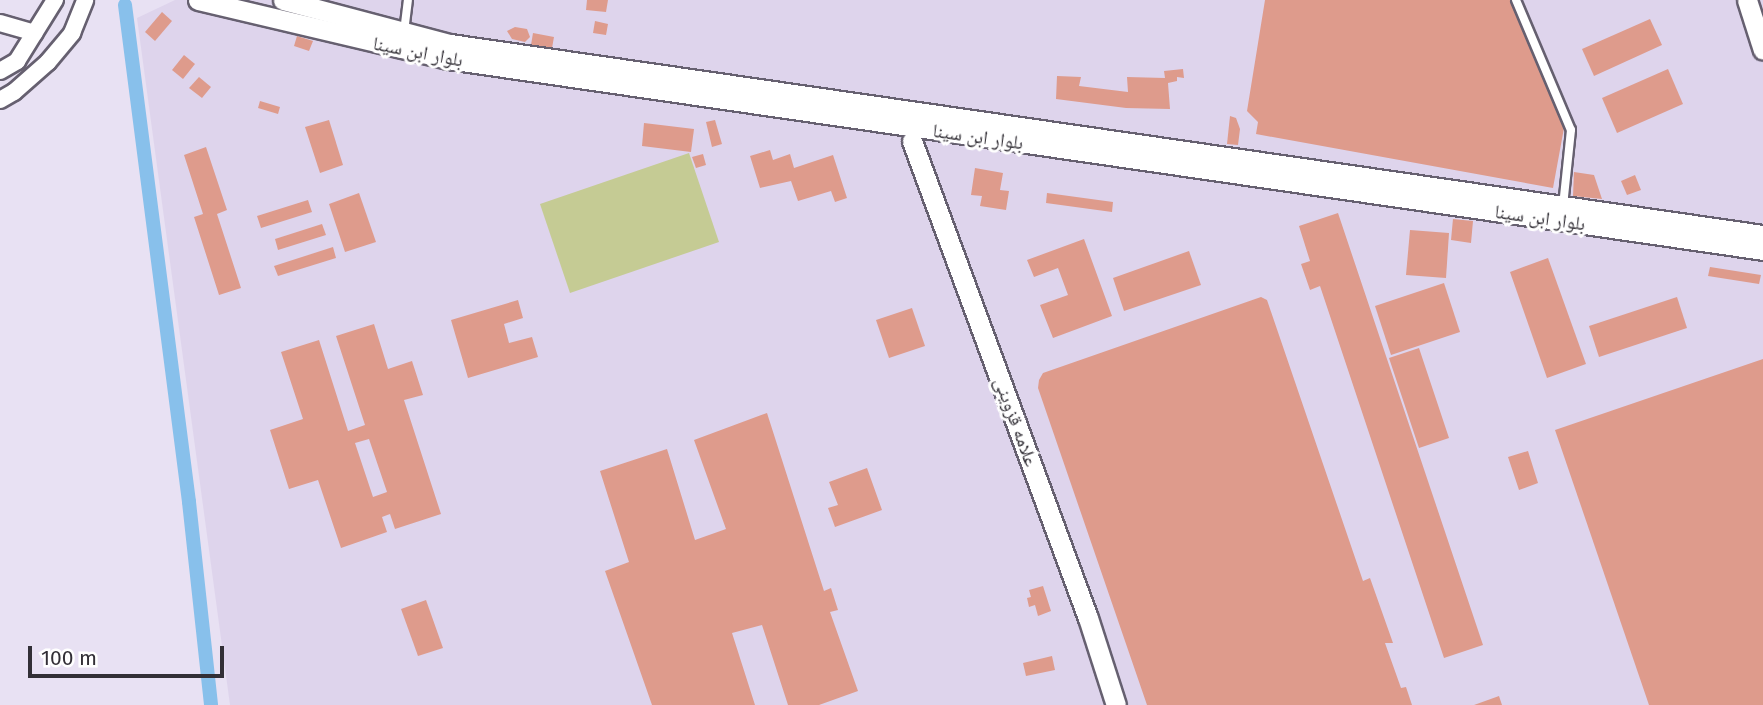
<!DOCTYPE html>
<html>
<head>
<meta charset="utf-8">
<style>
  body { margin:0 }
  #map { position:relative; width:1763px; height:705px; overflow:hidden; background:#e8e1f3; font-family:"Fira Sans","Noto Naskh Arabic",sans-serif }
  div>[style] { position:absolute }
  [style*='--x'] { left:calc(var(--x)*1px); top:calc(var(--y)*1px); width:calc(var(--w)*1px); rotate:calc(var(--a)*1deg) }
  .built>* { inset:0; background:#ded4ec }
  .green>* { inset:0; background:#c5cb94 }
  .canal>* { height:14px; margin:-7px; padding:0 7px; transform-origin:7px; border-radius:7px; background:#88c0eb }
  .building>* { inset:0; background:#de9b8c }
  .roads { filter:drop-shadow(2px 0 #666070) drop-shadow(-2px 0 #666070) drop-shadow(0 2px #666070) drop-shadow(0 -2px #666070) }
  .service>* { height:8px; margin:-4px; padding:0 4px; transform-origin:4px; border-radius:4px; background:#fff }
  .minor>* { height:16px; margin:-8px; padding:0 8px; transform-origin:8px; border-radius:8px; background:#fff }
  .tertiary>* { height:19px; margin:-9.5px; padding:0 9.5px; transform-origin:9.5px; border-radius:9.5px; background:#fff }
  span { translate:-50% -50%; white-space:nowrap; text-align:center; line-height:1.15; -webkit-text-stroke:6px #fff; paint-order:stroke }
  .street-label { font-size:19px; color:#322f36 }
  .scale { position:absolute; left:28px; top:646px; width:196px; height:32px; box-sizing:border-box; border:4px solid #322f36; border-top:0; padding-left:9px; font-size:21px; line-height:24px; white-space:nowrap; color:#322f36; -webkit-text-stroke:5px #fff; paint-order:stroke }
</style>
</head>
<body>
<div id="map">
  <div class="built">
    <div style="clip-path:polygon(175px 0,1763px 0,1763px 705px,230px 705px,137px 18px)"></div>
  </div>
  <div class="green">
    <div style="clip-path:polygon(689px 153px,719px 242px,570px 293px,540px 204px)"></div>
  </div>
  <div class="canal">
    <div style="--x:125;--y:5;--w:501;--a:82.66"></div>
    <div style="--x:189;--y:502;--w:204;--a:83.8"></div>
  </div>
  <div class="building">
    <div style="clip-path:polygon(587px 0,608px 0,606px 12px,586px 10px)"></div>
    <div style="clip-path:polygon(1265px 0,1510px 0,1564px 128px,1553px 188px,1256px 134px,1258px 122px,1247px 111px)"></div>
    <div style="clip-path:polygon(162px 12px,172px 21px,155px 41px,145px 32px)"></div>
    <div style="clip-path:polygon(1650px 19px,1662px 45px,1594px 76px,1582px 49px)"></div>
    <div style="clip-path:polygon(595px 21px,608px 24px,606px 35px,593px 33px)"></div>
    <div style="clip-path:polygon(515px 27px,527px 29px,530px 37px,525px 42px,512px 39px,507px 31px)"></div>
    <div style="clip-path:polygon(533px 33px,554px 37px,552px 48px,531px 45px)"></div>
    <div style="clip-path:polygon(297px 36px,313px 41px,309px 51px,294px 46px)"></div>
    <div style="clip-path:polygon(184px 55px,195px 64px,183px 79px,172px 70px)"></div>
    <div style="clip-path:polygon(1183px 69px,1184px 78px,1177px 77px,1177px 81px,1168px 83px,1170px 109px,1126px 108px,1056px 99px,1057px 76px,1081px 77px,1079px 86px,1128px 92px,1127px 77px,1165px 78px,1164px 71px)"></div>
    <div style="clip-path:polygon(1668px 69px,1683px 104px,1617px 133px,1602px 98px)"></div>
    <div style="clip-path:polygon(199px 77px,211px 87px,202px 98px,189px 88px)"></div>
    <div style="clip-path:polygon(260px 101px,280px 107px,278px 114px,258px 108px)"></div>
    <div style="clip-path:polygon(1230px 116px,1236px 118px,1240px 129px,1238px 145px,1227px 144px)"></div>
    <div style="clip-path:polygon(329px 120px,343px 165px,320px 173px,305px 127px)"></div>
    <div style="clip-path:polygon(715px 120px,722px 144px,712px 147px,706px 122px)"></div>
    <div style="clip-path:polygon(644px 123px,694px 129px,691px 152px,642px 146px)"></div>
    <div style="clip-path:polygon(206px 147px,227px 210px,217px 214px,241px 288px,219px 295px,194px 217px,203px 214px,184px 155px)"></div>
    <div style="clip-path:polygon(770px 150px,773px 160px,790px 154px,794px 168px,833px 155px,847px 198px,835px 202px,831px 191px,798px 201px,791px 181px,760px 188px,750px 156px)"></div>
    <div style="clip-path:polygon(703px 154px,706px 165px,696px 168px,692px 157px)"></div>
    <div style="clip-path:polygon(975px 168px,1003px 173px,1000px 190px,1009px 191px,1006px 210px,980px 206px,982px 196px,971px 195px)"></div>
    <div style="clip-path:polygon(1574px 172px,1594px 175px,1602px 199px,1573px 196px)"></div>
    <div style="clip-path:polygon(1635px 175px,1641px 190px,1627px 195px,1621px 181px)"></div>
    <div style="clip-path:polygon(359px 193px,376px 242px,345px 252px,329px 204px)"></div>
    <div style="clip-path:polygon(1047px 193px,1113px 202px,1112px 212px,1046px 203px)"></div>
    <div style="clip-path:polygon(308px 200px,312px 212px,261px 228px,257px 216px)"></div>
    <div style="clip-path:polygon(1338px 213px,1483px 645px,1444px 658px,1320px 286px,1310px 290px,1301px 264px,1310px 261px,1299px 226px)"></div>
    <div style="clip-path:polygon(1453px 219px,1473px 221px,1471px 243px,1451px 240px)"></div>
    <div style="clip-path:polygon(322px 224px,326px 235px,278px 250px,275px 239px)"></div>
    <div style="clip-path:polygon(1410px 230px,1449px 233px,1446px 278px,1406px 275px)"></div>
    <div style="clip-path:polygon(1084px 239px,1112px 316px,1053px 338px,1040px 305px,1068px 295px,1058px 268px,1034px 277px,1027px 260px)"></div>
    <div style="clip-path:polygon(333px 247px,336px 258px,278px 276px,274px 266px)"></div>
    <div style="clip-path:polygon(1189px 251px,1201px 285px,1124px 311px,1113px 278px)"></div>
    <div style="clip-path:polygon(1548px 258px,1586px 364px,1547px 378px,1510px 272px)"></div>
    <div style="clip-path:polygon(1710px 267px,1761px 275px,1759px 284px,1708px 276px)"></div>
    <div style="clip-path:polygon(1444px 283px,1460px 332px,1391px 355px,1375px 306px)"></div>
    <div style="clip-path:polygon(1261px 297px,1267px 300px,1363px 581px,1370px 578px,1393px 643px,1385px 643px,1401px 688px,1406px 687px,1412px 705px,1147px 705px,1038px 388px,1039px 380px,1043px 373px)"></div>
    <div style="clip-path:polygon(1677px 297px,1687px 328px,1599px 357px,1589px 326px)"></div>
    <div style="clip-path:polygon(518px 300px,523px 318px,504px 324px,509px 343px,532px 337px,538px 357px,468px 378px,451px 320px)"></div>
    <div style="clip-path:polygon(912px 308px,925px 346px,889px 358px,876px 320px)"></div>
    <div style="clip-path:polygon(evenodd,374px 324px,388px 369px,412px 361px,423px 395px,404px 400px,441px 514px,395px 529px,390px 514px,382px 517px,387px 532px,341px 548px,318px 480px,289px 489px,270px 430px,303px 419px,281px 352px,319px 340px,348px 431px,365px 425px,336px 336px,374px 324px,369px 439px,387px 492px,373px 497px,355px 443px,369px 439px)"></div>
    <div style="clip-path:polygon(1419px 348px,1449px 438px,1419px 448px,1389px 358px)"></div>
    <div style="clip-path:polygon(1763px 359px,1763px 705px,1649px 705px,1555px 430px)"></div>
    <div style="clip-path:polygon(767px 413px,824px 591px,831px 588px,838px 610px,830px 612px,858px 691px,819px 705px,788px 705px,762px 625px,732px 633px,755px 705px,652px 705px,605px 571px,629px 562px,600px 471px,667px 449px,695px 540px,726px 529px,694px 440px)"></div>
    <div style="clip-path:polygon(1528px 451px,1538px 483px,1519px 490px,1508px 457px)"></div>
    <div style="clip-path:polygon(867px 468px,882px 510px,835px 527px,828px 508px,838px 505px,829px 482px)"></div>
    <div style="clip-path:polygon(1043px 586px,1051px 611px,1038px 616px,1035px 605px,1029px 607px,1027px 598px,1031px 597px,1029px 590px)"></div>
    <div style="clip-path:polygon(426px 600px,443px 648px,418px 656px,401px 609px)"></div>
    <div style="clip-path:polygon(1052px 656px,1055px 670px,1026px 676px,1023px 663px)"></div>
    <div style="clip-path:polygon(1499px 696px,1502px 705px,1474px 705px)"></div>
  </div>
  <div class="roads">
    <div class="service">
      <div style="--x:1516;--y:0;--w:141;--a:67.1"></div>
      <div style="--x:1571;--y:130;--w:76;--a:96"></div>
      <div style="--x:404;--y:32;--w:32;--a:-83"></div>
    </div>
    <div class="minor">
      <div style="--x:0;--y:23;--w:36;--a:16"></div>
      <div style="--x:0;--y:71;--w:20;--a:-30"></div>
      <div style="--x:17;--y:61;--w:72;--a:-58.1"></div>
      <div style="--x:0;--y:100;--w:16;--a:-30"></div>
      <div style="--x:14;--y:92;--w:45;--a:-41.4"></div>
      <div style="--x:48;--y:62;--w:38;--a:-50"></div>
      <div style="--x:72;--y:33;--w:35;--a:-68"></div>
    </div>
    <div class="tertiary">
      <div style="--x:198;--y:0;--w:257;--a:13.3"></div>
      <div style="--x:448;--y:59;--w:1329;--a:8.26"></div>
      <div style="--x:283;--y:0;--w:173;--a:14.8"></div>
      <div style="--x:450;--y:44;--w:1327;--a:8.28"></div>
      <div style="--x:1747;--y:0;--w:52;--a:72.3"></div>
      <div style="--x:912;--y:141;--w:508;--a:69.75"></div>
      <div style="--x:1088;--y:618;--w:91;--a:72.2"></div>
    </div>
  </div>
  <div class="street-label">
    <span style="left:418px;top:52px;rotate:11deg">بلوار ابن سینا</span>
    <span style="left:978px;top:137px;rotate:8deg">بلوار ابن سینا</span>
    <span style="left:1540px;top:218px;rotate:8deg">بلوار ابن سینا</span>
    <span style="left:1016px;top:422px;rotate:70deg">علامه قزوینی</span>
  </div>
  <div class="scale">100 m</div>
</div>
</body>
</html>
